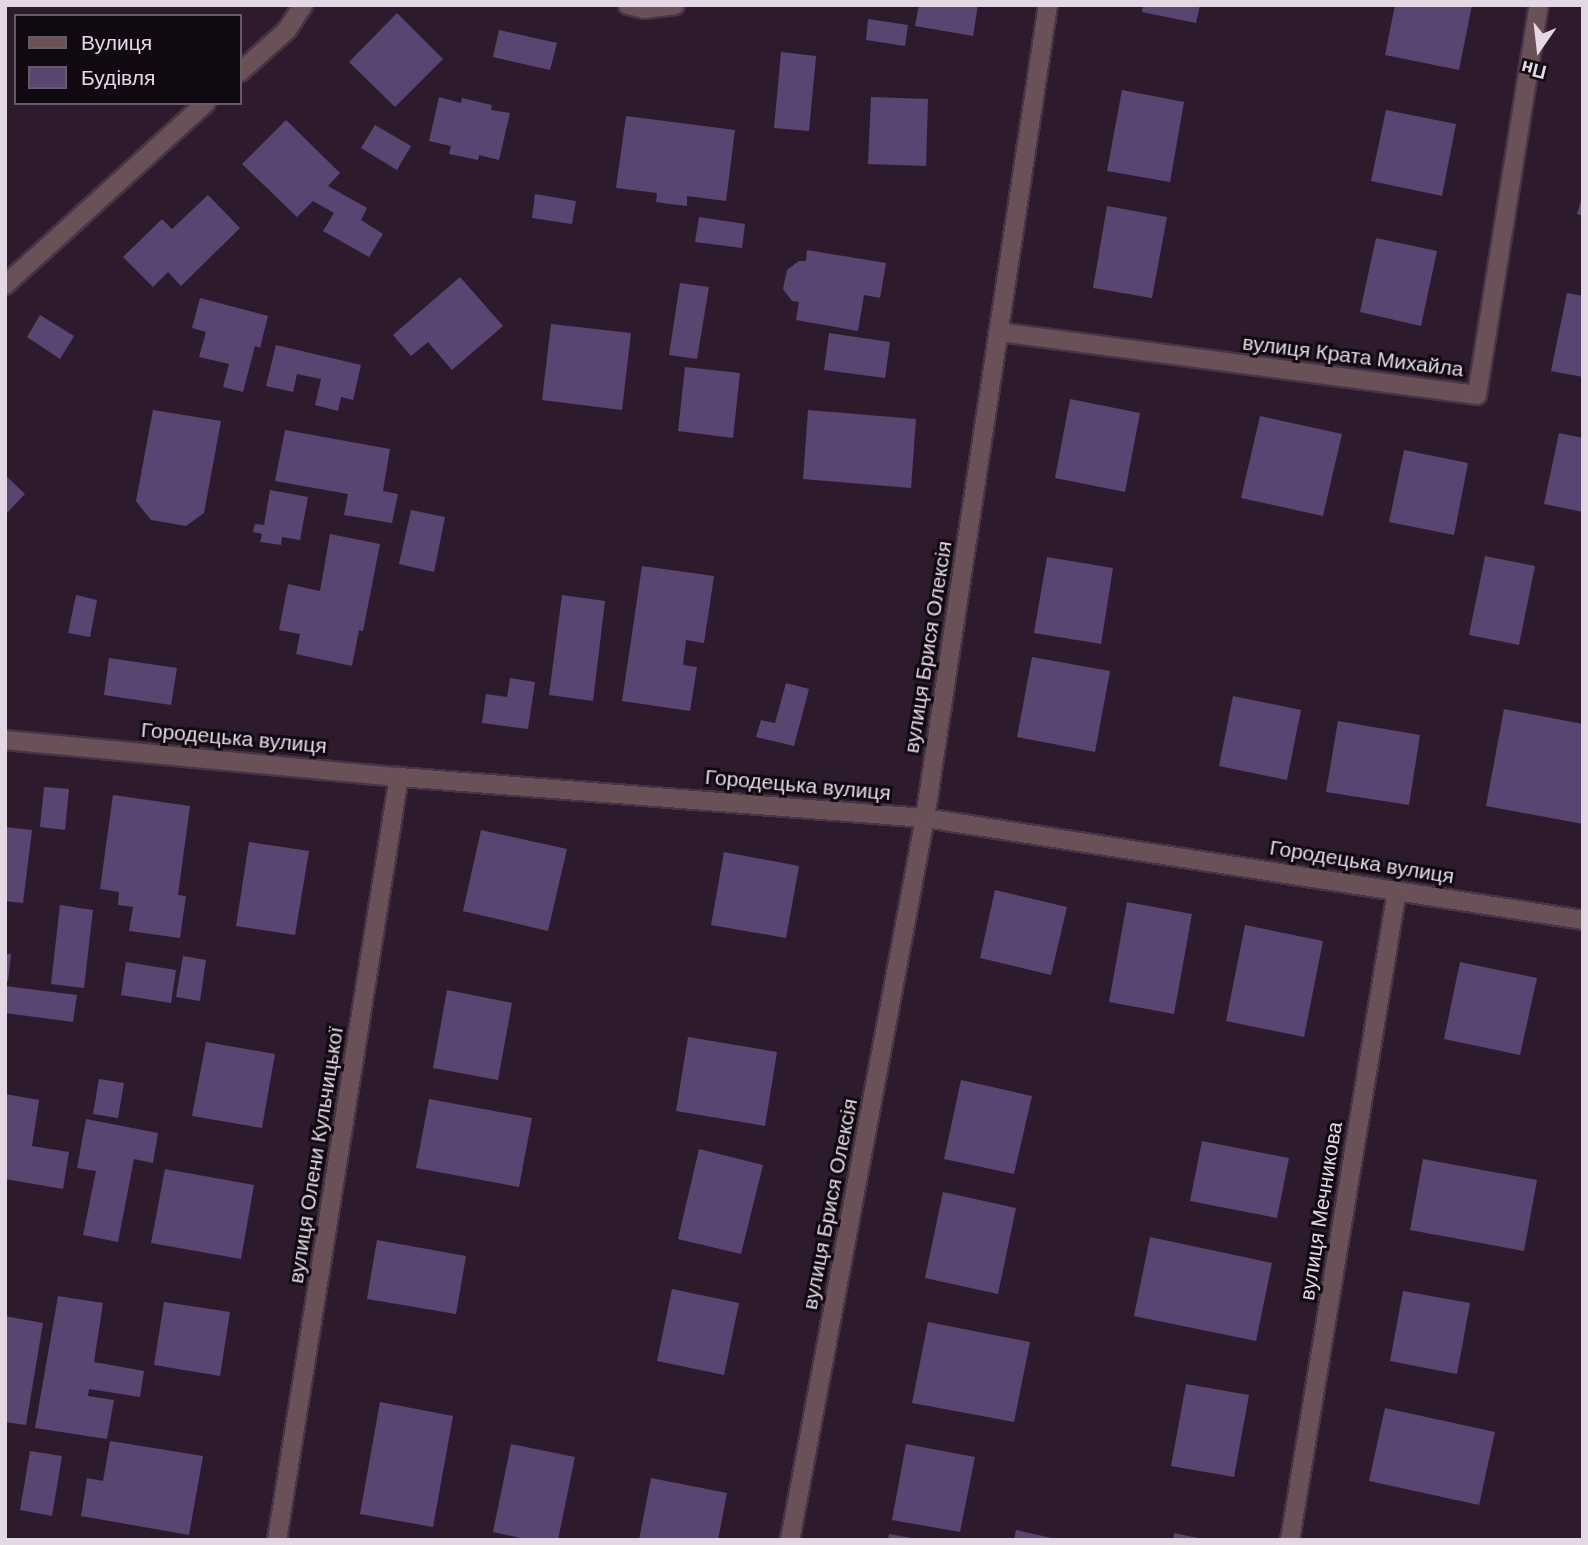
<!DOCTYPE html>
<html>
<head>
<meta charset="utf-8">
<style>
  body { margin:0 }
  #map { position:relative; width:1588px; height:1545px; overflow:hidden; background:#2d1b2d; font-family:"DM Sans",sans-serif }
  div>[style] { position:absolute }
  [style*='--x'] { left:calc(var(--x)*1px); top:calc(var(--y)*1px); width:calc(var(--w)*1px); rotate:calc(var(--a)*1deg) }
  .building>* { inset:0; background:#594572 }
  .roads { filter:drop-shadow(2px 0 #473547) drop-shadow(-2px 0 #473547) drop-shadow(0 2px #473547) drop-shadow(0 -2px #473547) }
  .minor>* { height:18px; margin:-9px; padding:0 9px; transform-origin:9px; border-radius:9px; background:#6a5157 }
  span { translate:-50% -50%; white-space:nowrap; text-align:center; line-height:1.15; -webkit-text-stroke:6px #100911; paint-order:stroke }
  .street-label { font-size:21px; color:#e4d8e4 }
  .frame { position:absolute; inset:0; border:7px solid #e4d8e4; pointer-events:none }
  .legend { position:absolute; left:14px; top:14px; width:228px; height:91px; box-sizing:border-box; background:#100911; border:2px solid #655c65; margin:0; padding:9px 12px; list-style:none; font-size:21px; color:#e4d8e4 }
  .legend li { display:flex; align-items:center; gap:14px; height:35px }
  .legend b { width:35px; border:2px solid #655c65 }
  .north { position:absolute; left:1504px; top:14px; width:70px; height:70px; -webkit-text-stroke:5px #100911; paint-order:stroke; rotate:194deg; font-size:19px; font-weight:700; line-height:28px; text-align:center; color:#e4d8e4 }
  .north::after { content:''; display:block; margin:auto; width:24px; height:32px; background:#e4d8e4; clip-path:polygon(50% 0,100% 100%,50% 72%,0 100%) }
</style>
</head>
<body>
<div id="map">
  <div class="building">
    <div style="clip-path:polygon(919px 5px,978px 5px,973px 36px,915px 26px)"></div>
    <div style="clip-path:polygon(1143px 5px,1200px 5px,1196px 23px,1142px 12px)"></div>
    <div style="clip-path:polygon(1395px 5px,1472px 5px,1459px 70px,1385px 55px)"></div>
    <div style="clip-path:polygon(397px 13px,443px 59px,395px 107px,349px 62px)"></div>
    <div style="clip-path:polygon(868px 19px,908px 25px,905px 46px,866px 40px)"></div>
    <div style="clip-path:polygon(499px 30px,557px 43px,550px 70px,493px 57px)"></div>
    <div style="clip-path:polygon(781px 52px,816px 56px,809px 131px,774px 128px)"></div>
    <div style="clip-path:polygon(1122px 90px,1184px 102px,1170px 182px,1107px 171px)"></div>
    <div style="clip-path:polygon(439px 97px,461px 103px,462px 98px,492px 105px,491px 110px,510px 113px,499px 160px,479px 155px,478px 160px,449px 154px,451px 146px,429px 141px)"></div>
    <div style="clip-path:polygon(871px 97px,928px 99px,926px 166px,868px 164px)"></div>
    <div style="clip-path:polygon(1386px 110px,1456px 124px,1442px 196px,1371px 181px)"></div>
    <div style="clip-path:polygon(626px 116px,735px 130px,726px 201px,687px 196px,687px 206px,670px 204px,656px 202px,657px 193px,616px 188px)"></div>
    <div style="clip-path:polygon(286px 120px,340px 173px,328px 186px,367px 208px,361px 220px,383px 234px,369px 257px,323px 231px,334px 213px,313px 201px,297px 217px,242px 164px)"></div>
    <div style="clip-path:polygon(375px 125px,411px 146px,397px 170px,361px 148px)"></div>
    <div style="clip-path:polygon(1583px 193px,1583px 216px,1577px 214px)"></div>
    <div style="clip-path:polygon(535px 194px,576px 201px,572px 224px,532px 218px)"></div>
    <div style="clip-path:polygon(208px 195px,240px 228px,181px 286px,168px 272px,153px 287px,123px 257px,162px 219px,172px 229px)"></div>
    <div style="clip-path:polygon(1107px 206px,1167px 217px,1152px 298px,1093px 288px)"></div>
    <div style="clip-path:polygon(699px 217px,745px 224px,742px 248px,695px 242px)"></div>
    <div style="clip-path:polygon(1376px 238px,1437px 251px,1421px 326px,1360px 312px)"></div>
    <div style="clip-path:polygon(807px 250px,886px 263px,880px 298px,864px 295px,858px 331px,796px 320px,799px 302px,792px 301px,783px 289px,787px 270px,799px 261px,806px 261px)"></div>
    <div style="clip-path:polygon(460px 277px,503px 326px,452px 370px,428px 342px,411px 356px,393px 335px)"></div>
    <div style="clip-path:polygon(680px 283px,709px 287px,697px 359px,669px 355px)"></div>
    <div style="clip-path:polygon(1567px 293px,1583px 296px,1583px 377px,1551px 371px)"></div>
    <div style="clip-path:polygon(200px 298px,268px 316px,260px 348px,255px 346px,243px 392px,223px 387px,229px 364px,199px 357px,206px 332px,192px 328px)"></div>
    <div style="clip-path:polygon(40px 315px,74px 336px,60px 359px,27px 337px)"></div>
    <div style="clip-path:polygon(551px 324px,631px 333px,622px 410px,542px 400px)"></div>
    <div style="clip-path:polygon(829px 333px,890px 342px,885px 378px,824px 370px)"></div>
    <div style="clip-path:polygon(276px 345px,361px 365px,353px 400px,341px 397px,338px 411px,315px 405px,321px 379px,297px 374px,293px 392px,266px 386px)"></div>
    <div style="clip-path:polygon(685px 367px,740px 373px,733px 438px,678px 431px)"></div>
    <div style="clip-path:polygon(1070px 399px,1140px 413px,1125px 492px,1055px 478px)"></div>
    <div style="clip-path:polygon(153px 410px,221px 421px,204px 513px,186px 526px,151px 520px,136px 501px)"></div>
    <div style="clip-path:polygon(808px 410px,916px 419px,911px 488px,803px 479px)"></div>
    <div style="clip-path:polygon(1260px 416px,1342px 434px,1323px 516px,1241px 498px)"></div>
    <div style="clip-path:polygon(285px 430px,390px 449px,383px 491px,398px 494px,392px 523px,344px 515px,348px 494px,275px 481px)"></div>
    <div style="clip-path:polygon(1559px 433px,1583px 438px,1583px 512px,1544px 504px)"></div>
    <div style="clip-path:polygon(1404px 450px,1468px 463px,1454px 535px,1389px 522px)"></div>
    <div style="clip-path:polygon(5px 475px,25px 494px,5px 515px)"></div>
    <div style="clip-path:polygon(270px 490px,308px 497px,300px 540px,282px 537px,281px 545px,260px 542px,262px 534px,253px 532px,255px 524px,264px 525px)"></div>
    <div style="clip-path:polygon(411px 510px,445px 517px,434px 572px,399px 564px)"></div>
    <div style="clip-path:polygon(330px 534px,380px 544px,363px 631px,359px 630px,352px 666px,296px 654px,300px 634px,279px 630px,288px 584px,320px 591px)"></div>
    <div style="clip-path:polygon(1485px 556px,1535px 566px,1519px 645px,1469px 635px)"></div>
    <div style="clip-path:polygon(1047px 557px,1113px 568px,1101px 644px,1034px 633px)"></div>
    <div style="clip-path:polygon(642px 566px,714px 576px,704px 643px,686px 640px,683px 665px,697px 667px,690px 711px,622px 701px)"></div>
    <div style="clip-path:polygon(76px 595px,97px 600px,90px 637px,68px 633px)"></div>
    <div style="clip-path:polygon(562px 595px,605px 601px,593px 701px,549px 695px)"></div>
    <div style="clip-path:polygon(1032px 657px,1110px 671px,1095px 752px,1017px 737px)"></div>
    <div style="clip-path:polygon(109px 658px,177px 668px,171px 705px,104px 695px)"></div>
    <div style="clip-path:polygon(510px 678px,535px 682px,528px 729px,482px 723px,486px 694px,507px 697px)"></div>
    <div style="clip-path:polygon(786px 683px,809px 689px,794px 746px,756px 737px,761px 720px,775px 723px)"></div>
    <div style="clip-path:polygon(1233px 696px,1301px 710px,1287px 780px,1219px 766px)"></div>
    <div style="clip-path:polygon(1504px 709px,1583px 724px,1583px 824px,1486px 806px)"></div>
    <div style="clip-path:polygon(1338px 721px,1420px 735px,1409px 805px,1326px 792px)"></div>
    <div style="clip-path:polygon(44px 787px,69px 789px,65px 830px,40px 827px)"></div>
    <div style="clip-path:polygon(113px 795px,190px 806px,178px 895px,186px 896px,180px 938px,129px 931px,133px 907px,118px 905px,119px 892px,100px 889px)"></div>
    <div style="clip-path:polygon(5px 827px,32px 830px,23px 903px,5px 901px)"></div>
    <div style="clip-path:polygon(481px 830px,567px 849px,548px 931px,463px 911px)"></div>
    <div style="clip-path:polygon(249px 842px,309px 851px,295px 935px,236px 926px)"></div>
    <div style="clip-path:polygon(724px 852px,799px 866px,786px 938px,711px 925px)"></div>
    <div style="clip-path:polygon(995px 890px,1067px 907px,1051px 975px,980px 958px)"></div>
    <div style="clip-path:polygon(1127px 902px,1192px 914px,1174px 1014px,1109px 1002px)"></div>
    <div style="clip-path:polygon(60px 905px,93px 910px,84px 988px,51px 984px)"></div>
    <div style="clip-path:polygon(1245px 925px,1323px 941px,1304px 1037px,1226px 1021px)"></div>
    <div style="clip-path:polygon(5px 954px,11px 954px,8px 981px,5px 980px)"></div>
    <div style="clip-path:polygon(183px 956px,206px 960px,200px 1001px,176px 997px)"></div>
    <div style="clip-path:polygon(126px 962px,176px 970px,171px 1003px,121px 995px)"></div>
    <div style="clip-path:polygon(1460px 962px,1537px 978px,1520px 1055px,1444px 1039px)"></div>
    <div style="clip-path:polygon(5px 986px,77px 995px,73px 1022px,5px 1013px)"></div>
    <div style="clip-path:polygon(447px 990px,512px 1003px,498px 1080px,433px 1068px)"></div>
    <div style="clip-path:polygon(688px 1037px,777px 1052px,765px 1126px,676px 1111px)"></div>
    <div style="clip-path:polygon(206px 1042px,275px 1054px,262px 1128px,192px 1116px)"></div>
    <div style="clip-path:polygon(99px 1079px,124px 1083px,118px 1118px,93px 1114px)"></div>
    <div style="clip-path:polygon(961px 1080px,1032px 1096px,1014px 1174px,944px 1159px)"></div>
    <div style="clip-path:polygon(5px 1094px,39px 1100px,32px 1146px,69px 1152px,63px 1189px,5px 1179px)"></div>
    <div style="clip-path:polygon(429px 1099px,532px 1118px,519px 1187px,416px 1168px)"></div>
    <div style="clip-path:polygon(86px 1119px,158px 1133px,153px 1163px,134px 1159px,118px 1242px,83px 1235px,96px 1171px,77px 1168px)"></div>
    <div style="clip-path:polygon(1202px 1141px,1289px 1158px,1277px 1218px,1190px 1201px)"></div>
    <div style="clip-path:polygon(699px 1149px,763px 1165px,741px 1254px,678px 1239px)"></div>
    <div style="clip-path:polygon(1423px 1159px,1537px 1180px,1524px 1251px,1410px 1230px)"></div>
    <div style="clip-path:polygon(165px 1169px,254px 1185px,241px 1259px,151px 1243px)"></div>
    <div style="clip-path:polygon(943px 1192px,1016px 1208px,998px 1294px,925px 1278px)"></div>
    <div style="clip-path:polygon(1150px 1237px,1272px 1263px,1256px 1341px,1134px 1316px)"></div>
    <div style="clip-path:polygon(377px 1240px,466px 1256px,456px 1314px,367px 1299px)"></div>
    <div style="clip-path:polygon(672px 1289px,739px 1303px,724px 1375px,657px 1361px)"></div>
    <div style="clip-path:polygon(1403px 1291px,1470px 1303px,1457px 1374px,1390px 1361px)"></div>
    <div style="clip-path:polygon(58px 1296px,103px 1303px,94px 1362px,144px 1371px,140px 1397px,89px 1389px,88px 1396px,114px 1400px,107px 1439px,35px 1428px)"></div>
    <div style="clip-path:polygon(164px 1302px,230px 1312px,220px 1376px,154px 1365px)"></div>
    <div style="clip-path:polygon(5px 1316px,43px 1323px,26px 1425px,5px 1422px)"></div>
    <div style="clip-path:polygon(928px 1322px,1030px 1342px,1014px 1422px,912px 1403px)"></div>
    <div style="clip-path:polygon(1186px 1384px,1249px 1395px,1234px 1477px,1171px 1466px)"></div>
    <div style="clip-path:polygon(380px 1402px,453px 1416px,433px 1527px,360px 1514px)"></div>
    <div style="clip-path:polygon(1385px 1408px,1495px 1432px,1479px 1505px,1369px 1481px)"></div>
    <div style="clip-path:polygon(110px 1441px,203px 1456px,189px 1535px,81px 1516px,87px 1478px,103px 1481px)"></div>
    <div style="clip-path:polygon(511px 1444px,575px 1457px,558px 1540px,529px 1540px,493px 1532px)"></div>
    <div style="clip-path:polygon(906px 1444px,975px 1457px,960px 1532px,892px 1520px)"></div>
    <div style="clip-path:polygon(30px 1451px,62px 1456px,52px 1516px,20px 1510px)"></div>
    <div style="clip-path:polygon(651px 1478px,727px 1493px,718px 1540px,639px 1540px)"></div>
    <div style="clip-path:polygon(1016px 1530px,1056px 1539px,1056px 1540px,1014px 1540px)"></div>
    <div style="clip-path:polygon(1174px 1533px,1203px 1539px,1203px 1540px,1173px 1540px)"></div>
    <div style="clip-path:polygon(889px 1534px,912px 1538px,912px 1540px,888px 1540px)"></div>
  </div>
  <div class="roads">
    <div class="minor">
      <div style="--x:628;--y:5;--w:16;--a:14"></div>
      <div style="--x:644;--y:9;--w:31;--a:-7"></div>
      <div style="--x:240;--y:72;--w:63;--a:-41.8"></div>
      <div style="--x:287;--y:30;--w:30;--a:-57"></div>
      <div style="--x:5;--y:285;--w:271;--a:-42.2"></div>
      <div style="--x:999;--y:332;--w:482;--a:7.5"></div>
      <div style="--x:1477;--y:395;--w:395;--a:-81"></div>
      <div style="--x:5;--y:740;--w:396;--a:5.4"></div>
      <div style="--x:399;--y:777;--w:528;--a:4.46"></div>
      <div style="--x:925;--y:818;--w:666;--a:8.81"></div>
      <div style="--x:277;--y:1540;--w:773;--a:-80.92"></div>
      <div style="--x:790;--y:1540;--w:735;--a:-79.41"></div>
      <div style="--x:925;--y:818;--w:822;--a:-81.4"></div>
      <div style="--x:1290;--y:1540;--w:659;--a:-80.65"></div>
    </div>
  </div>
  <div class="street-label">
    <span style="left:1353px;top:356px;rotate:7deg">вулиця Крата Михайла</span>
    <span style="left:928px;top:647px;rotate:-81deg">вулиця Брися Олексія</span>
    <span style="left:234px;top:738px;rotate:5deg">Городецька вулиця</span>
    <span style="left:798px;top:785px;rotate:5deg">Городецька вулиця</span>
    <span style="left:1362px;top:862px;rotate:9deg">Городецька вулиця</span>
    <span style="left:316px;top:1155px;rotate:-81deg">вулиця Олени Кульчицької</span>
    <span style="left:830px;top:1204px;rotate:-79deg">вулиця Брися Олексія</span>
    <span style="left:1321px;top:1211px;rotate:-81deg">вулиця Мечникова</span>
  </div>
  <div class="frame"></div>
  <ul class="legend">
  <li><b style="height:9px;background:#6a5157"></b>Вулиця</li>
  <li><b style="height:19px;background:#594572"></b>Будівля</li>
  </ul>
  <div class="north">Пн</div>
</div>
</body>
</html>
